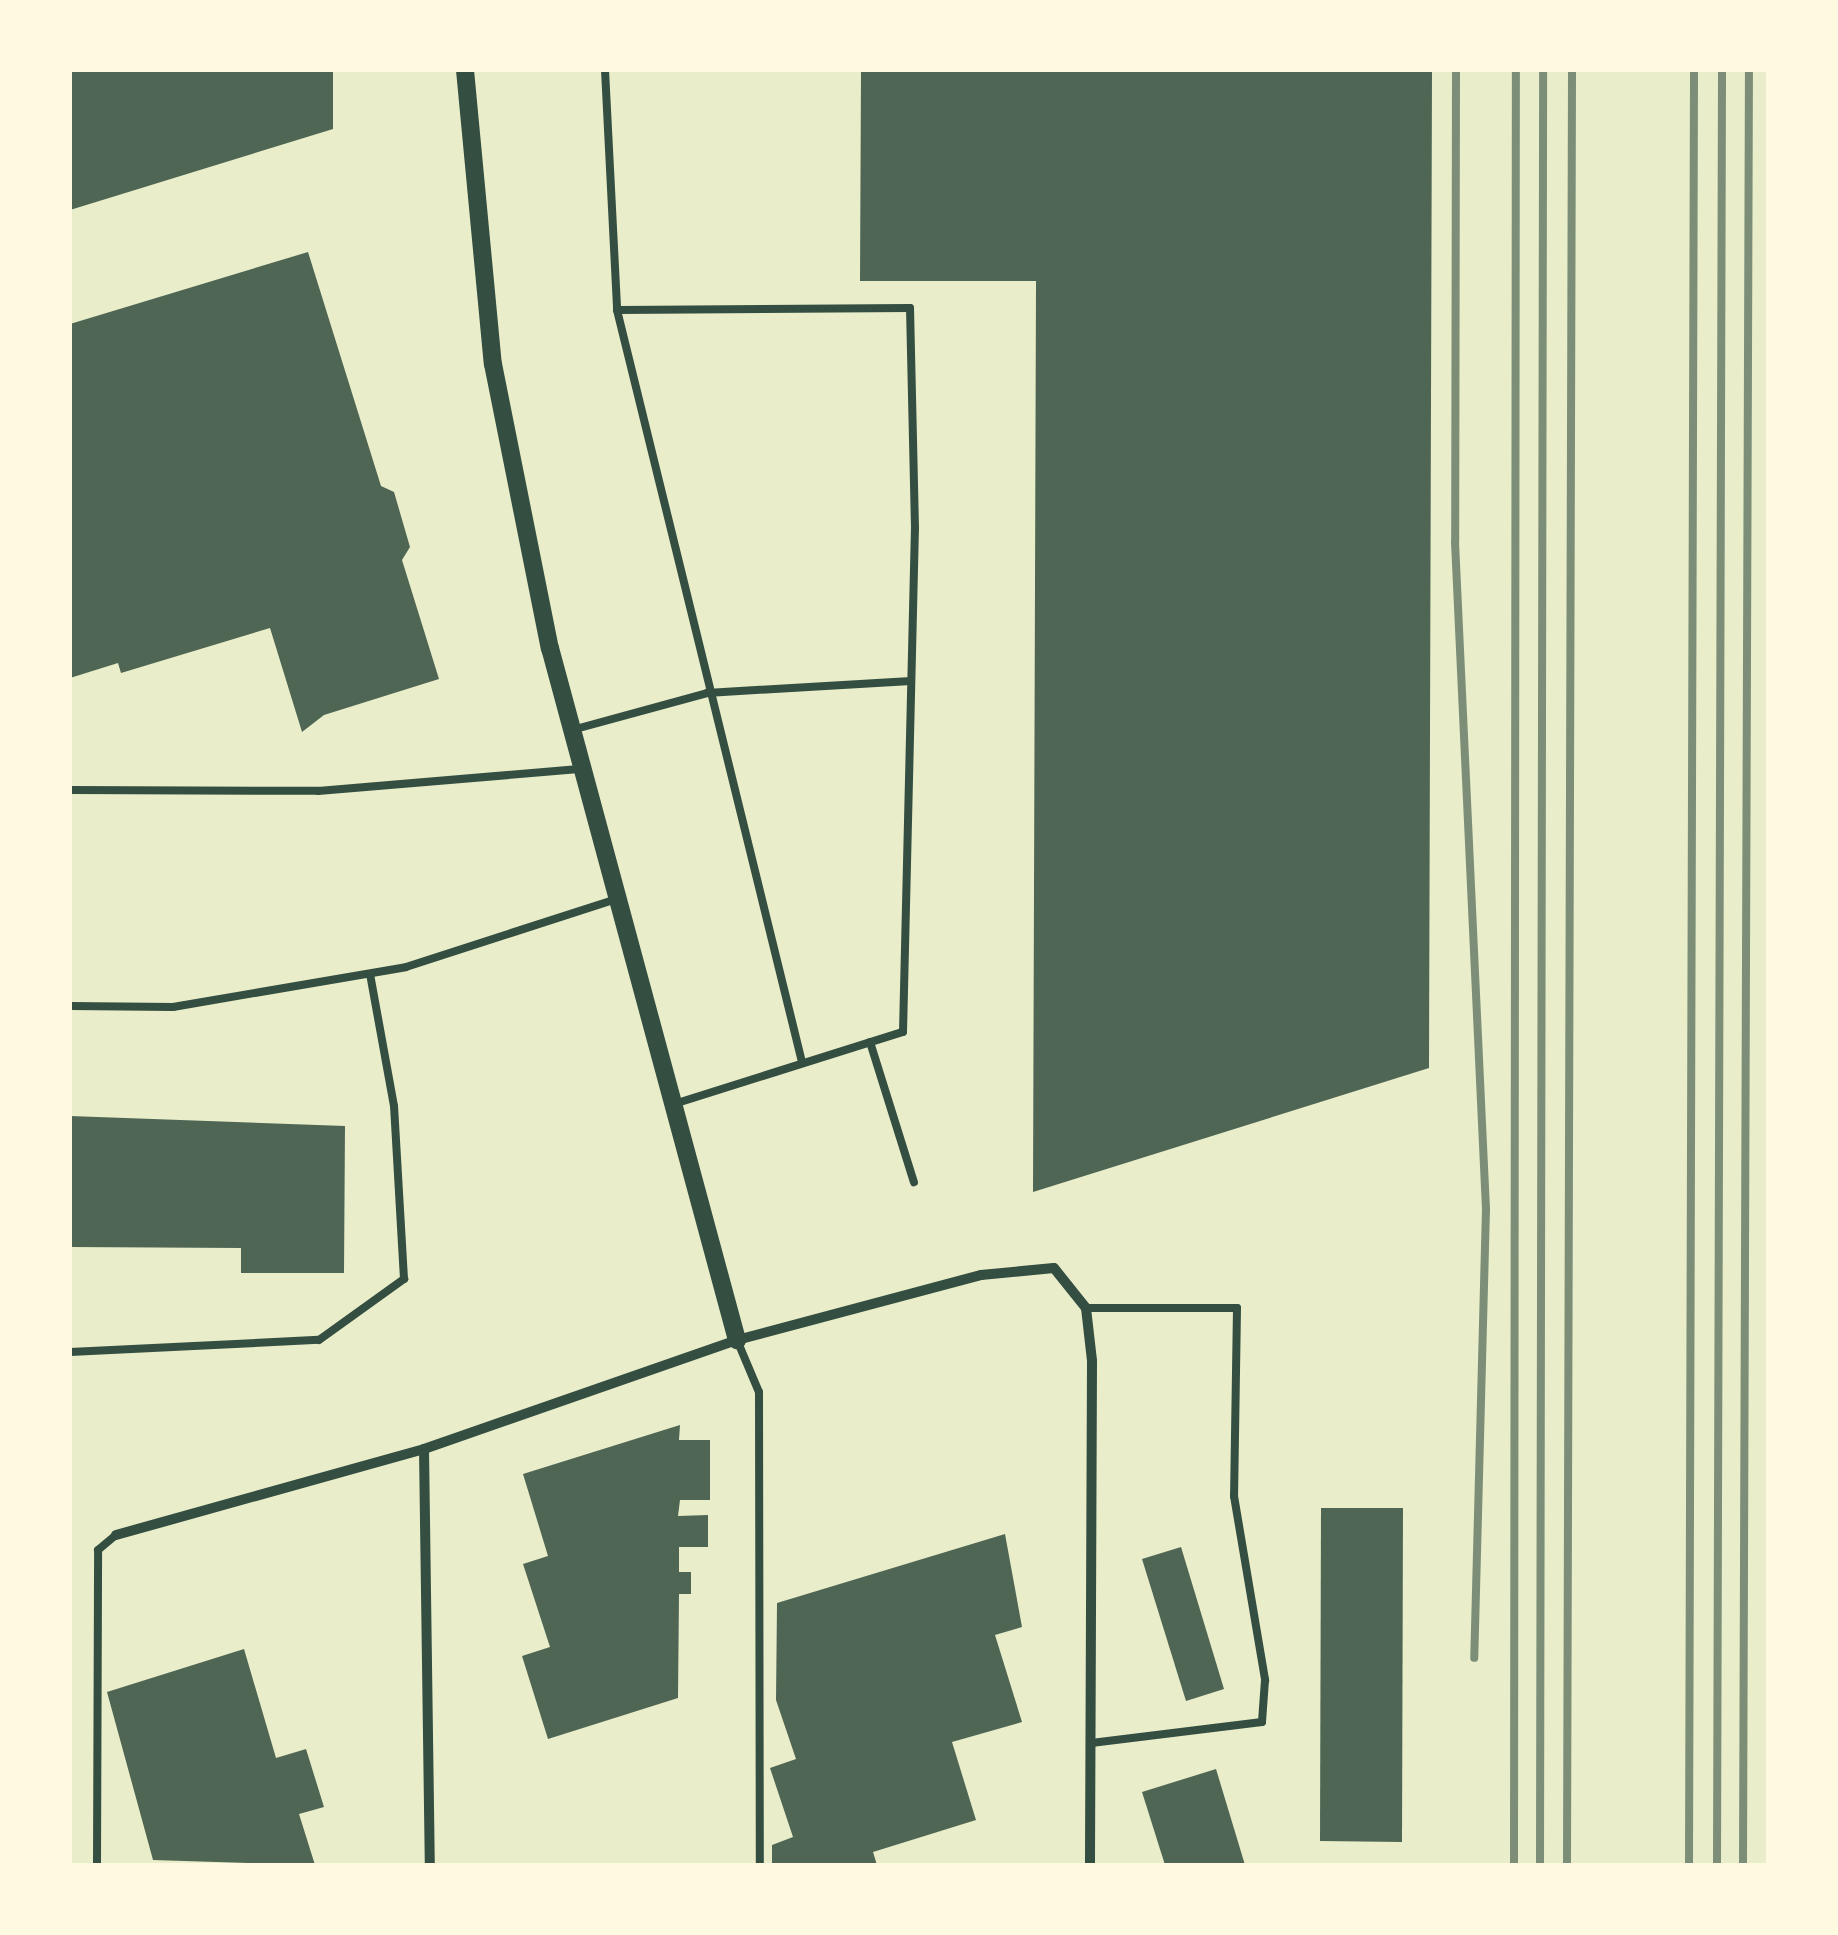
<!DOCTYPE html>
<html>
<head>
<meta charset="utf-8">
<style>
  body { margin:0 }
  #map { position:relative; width:1838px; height:1935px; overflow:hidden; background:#e9edc9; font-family:"Times New Roman",serif }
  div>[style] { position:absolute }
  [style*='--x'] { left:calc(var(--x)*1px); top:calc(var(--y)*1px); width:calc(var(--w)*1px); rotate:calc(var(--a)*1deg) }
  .building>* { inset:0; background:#4f6655 }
  .service>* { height:8px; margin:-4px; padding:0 4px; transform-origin:4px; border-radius:4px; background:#344e41 }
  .minor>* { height:10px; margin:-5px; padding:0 5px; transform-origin:5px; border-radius:5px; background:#344e41 }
  .tertiary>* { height:18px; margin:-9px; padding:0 9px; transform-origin:9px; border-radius:9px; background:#344e41 }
  .rail>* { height:8px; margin:-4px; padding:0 4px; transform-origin:4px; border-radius:4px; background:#7c8e77 }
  span { translate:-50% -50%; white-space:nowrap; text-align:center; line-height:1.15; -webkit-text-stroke:8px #fefae0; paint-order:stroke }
  .frame { position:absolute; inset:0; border:72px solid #fefae0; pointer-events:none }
</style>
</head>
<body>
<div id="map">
  <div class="building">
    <div style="clip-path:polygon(70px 70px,333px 70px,333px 129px,70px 210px)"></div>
    <div style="clip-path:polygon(861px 70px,1432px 70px,1429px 1068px,1033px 1192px,1036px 281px,860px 281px)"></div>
    <div style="clip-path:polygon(308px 252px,381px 486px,394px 492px,410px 547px,402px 560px,439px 679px,324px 715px,302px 732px,270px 628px,121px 673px,118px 663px,70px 678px,70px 324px)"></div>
    <div style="clip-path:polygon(70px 1116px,345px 1126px,344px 1273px,241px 1273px,241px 1248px,70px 1247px)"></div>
    <div style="clip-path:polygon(680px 1425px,679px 1440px,710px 1440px,710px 1500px,680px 1500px,678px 1516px,708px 1515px,708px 1547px,679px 1547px,679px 1572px,691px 1572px,691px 1594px,679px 1594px,678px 1698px,548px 1739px,522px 1656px,550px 1647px,523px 1564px,548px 1556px,523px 1474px)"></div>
    <div style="clip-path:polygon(1321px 1508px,1403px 1508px,1402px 1842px,1320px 1841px)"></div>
    <div style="clip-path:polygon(1005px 1534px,1022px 1627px,995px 1635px,1022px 1722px,952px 1742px,976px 1820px,873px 1852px,877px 1865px,772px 1865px,772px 1845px,793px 1837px,770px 1768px,796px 1759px,776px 1700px,777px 1603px)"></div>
    <div style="clip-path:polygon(1181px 1547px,1224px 1689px,1186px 1701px,1142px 1559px)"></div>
    <div style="clip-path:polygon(244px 1649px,276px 1758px,306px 1749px,324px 1807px,299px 1814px,315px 1865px,153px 1860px,107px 1692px)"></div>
    <div style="clip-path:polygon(1216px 1769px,1245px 1865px,1165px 1865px,1142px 1792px)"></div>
  </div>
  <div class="service">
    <div style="--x:605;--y:70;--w:240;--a:87.1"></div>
    <div style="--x:572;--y:730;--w:140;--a:-15.3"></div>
    <div style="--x:707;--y:693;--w:200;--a:-3.4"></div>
    <div style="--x:70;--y:790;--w:248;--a:0.2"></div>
    <div style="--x:318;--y:791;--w:265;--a:-4.8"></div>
    <div style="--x:70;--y:1006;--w:103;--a:0.6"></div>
    <div style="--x:173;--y:1007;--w:236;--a:-9.7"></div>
    <div style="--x:406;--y:967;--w:222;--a:-17.9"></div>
    <div style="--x:870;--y:1042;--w:147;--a:72.6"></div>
    <div style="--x:674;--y:1104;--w:240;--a:-17.5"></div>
    <div style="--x:903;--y:1032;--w:504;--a:-88.64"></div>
    <div style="--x:915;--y:528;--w:220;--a:-91.3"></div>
    <div style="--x:910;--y:308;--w:293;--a:179.6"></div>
    <div style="--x:617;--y:310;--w:774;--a:76.18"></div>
    <div style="--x:1086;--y:1308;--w:151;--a:0"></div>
    <div style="--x:1237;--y:1308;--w:188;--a:90.9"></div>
    <div style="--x:1234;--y:1496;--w:187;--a:80.4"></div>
    <div style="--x:1265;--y:1680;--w:42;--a:94.1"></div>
    <div style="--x:1262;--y:1722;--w:172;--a:173"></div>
    <div style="--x:737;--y:1340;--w:56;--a:67.1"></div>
    <div style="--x:759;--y:1392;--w:473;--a:89.9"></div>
    <div style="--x:70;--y:1352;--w:249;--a:-2.8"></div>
    <div style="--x:319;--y:1340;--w:105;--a:-35.7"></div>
    <div style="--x:404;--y:1279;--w:173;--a:-93.3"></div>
    <div style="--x:394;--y:1106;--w:134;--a:-100.3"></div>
    <div style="--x:97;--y:1865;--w:315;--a:-89.8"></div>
    <div style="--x:98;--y:1550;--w:23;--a:-40"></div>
  </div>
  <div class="minor">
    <div style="--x:424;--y:1449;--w:416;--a:89.2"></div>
    <div style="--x:116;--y:1535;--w:320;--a:-15.6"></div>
    <div style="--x:424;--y:1449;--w:331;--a:-19.2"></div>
    <div style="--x:737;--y:1340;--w:253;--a:-14.9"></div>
    <div style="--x:981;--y:1275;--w:73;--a:-5.5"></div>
    <div style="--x:1054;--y:1268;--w:51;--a:51.3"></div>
    <div style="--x:1086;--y:1308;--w:53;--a:83.5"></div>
    <div style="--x:1092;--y:1361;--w:504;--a:90.23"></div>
  </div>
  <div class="tertiary">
    <div style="--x:465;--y:70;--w:295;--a:84.6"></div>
    <div style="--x:493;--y:364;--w:290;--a:78.7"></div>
    <div style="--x:550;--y:648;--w:717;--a:74.88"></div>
  </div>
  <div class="rail">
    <div style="--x:1456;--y:70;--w:472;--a:90.1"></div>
    <div style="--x:1455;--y:542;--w:668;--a:87.34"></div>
    <div style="--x:1486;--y:1209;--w:449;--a:91.5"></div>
    <div style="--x:1514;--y:1865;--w:1795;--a:-89.94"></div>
    <div style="--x:1540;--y:1865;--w:1795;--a:-89.9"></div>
    <div style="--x:1567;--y:1865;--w:1795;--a:-89.84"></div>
    <div style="--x:1689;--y:1865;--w:1795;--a:-89.84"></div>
    <div style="--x:1717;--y:1865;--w:1795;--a:-89.84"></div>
    <div style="--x:1743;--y:1865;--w:1795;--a:-89.81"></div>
  </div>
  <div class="frame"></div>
</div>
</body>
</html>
